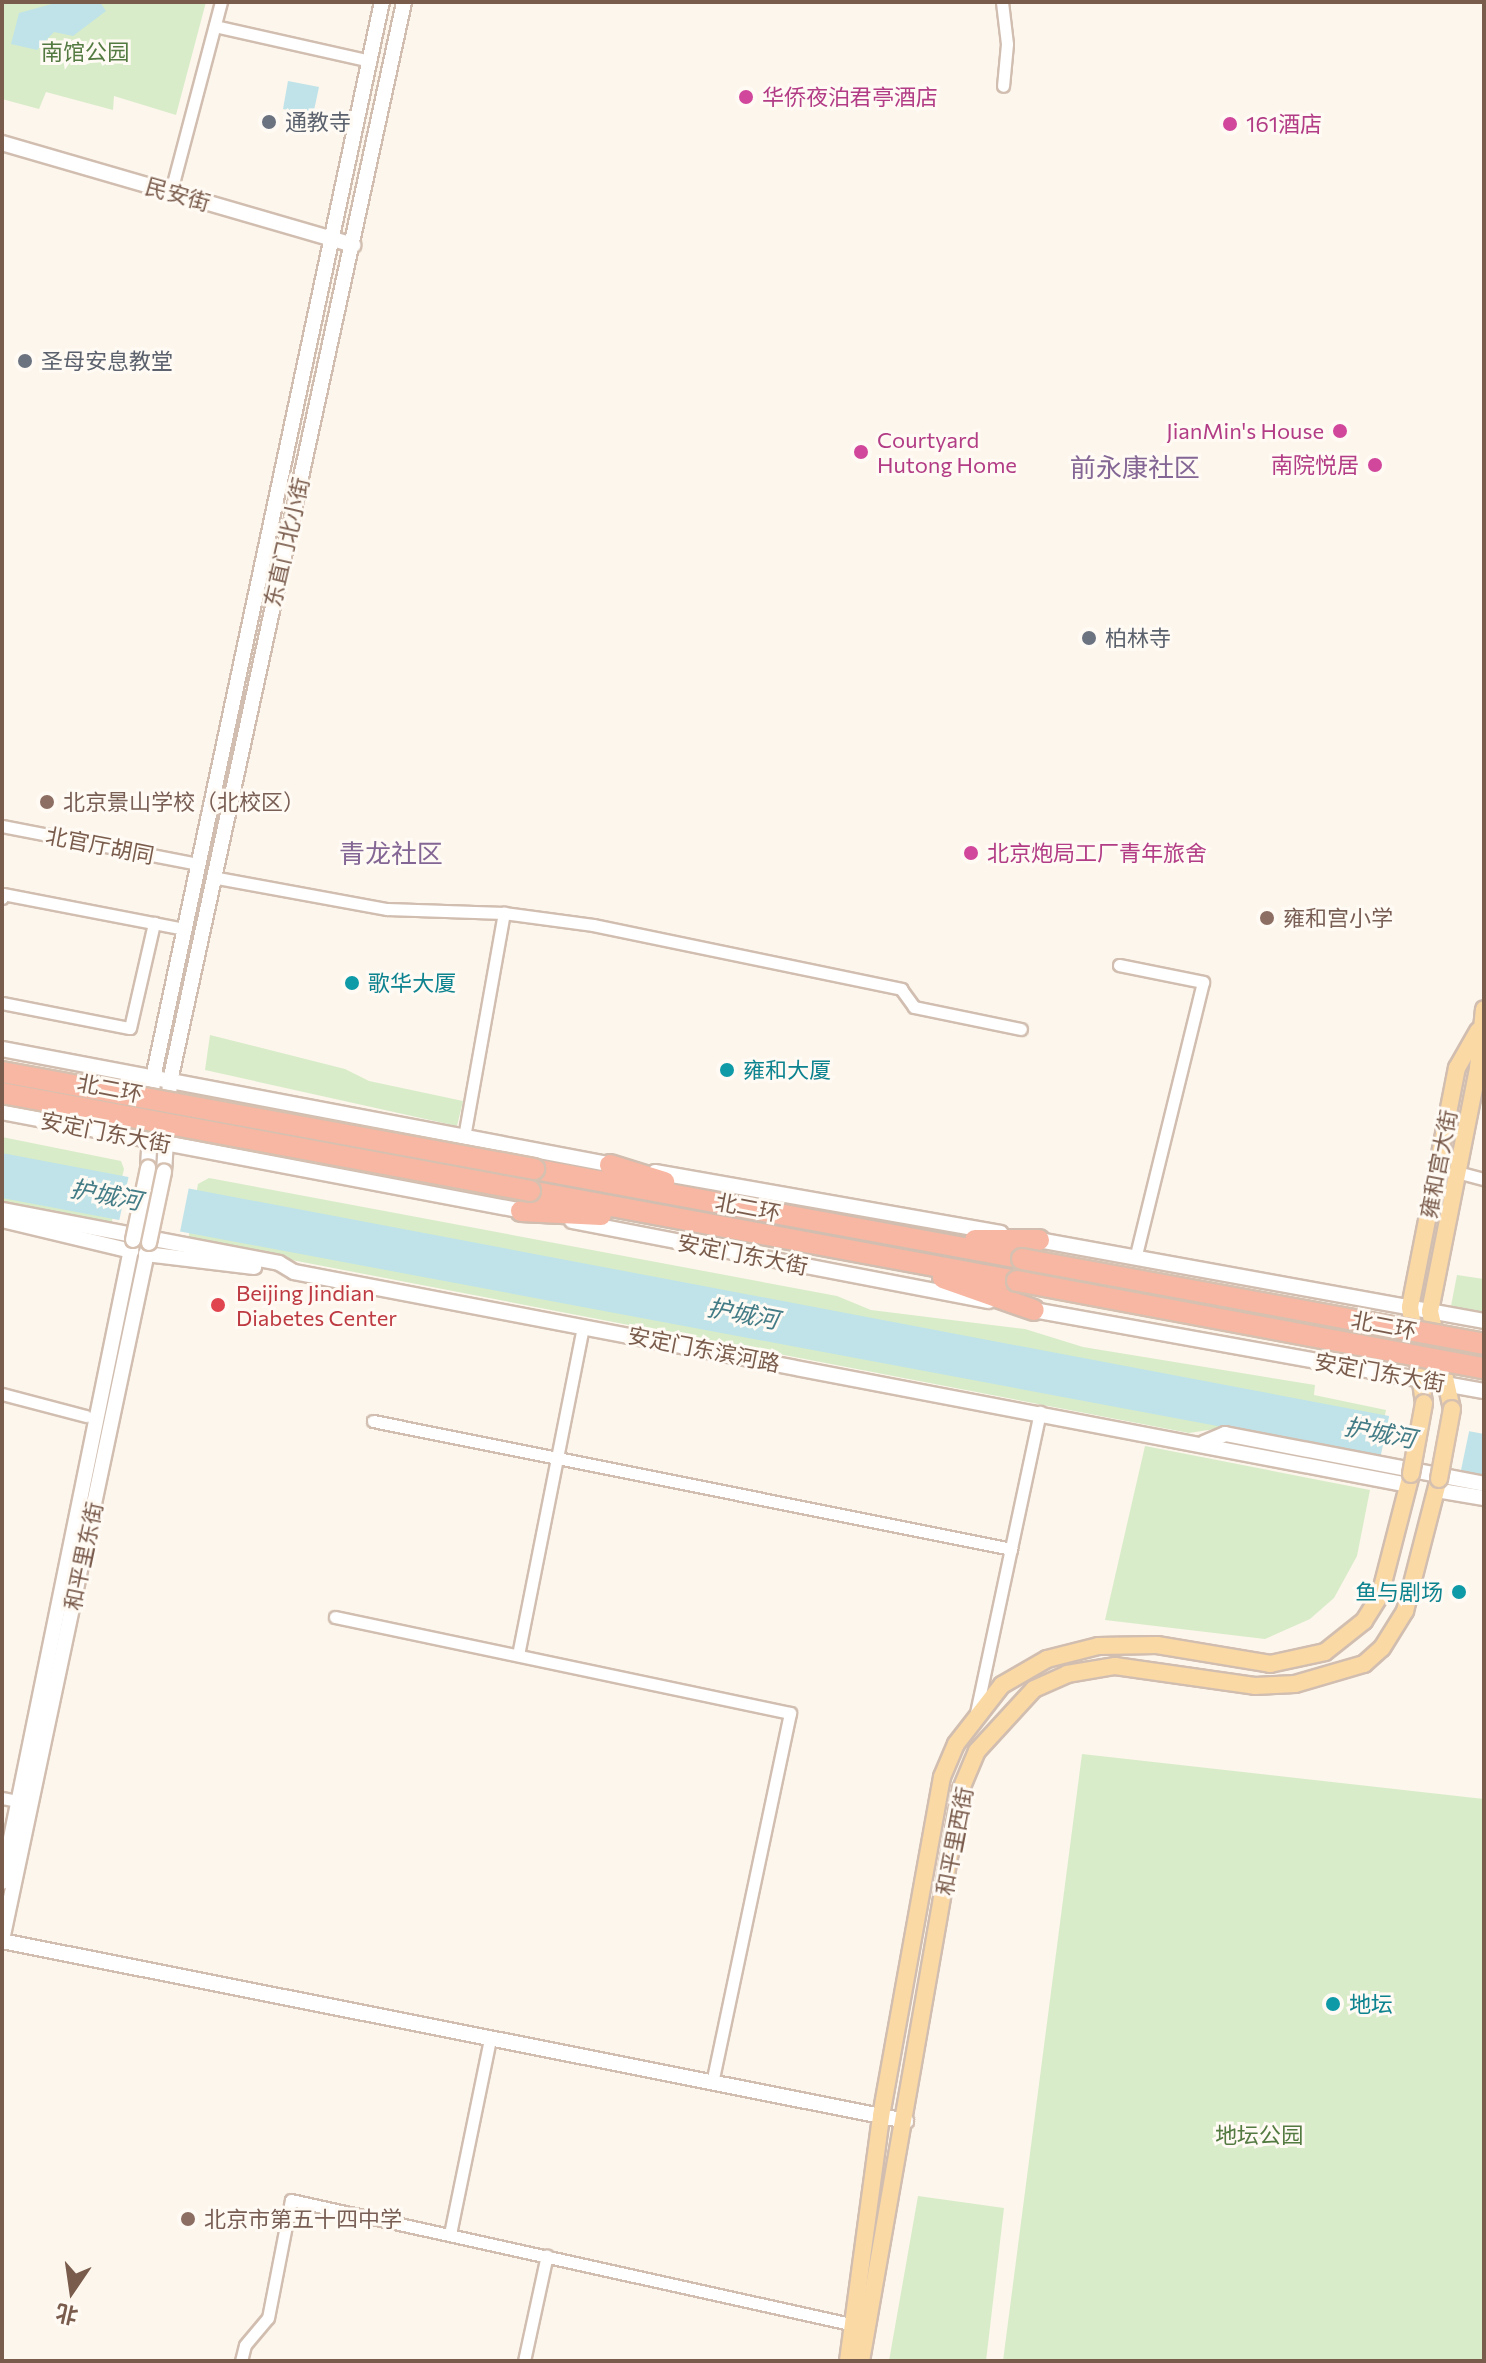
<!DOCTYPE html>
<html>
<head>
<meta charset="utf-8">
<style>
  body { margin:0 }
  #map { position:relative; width:1486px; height:2363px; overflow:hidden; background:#fdf6ec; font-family:Commissioner,"Noto Sans SC",sans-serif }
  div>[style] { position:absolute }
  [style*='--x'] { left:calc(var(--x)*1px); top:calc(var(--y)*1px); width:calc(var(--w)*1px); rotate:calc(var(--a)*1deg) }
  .green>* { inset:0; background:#d8ecc9 }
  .water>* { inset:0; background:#bfe3e8 }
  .pier>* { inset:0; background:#fdf6ec }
  .roads { filter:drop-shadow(2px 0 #d1beb0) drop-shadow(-2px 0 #d1beb0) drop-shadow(0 2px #d1beb0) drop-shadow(0 -2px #d1beb0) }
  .street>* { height:11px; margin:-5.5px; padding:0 5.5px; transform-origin:5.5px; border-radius:5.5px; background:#fff }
  .secondary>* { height:14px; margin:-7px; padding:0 7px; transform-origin:7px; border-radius:7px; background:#fff }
  .primary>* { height:16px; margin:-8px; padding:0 8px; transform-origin:8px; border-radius:8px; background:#fbd9a5 }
  .highway>* { height:20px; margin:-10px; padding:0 10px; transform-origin:10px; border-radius:10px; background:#f7b7a3 }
  .bridges { filter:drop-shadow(2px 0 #d6c0b0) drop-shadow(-2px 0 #d6c0b0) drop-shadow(0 2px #d6c0b0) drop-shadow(0 -2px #d6c0b0) }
  .secondary-bridge>* { height:14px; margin:-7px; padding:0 7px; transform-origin:7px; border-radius:7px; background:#fff }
  .primary-bridge>* { height:16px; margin:-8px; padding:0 8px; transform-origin:8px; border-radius:8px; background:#fbd9a5 }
  .highway-bridge>* { height:20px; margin:-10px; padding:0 10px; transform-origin:10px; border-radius:10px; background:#f7b7a3 }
  .dots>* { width:22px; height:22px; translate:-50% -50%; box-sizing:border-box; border:4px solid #fffaf3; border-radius:50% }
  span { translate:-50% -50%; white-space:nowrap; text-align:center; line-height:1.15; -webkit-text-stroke:6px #fffaf3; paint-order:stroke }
  .park-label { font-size:22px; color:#537a41 }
  .hotel-label { font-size:22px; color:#b23c85 }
  .left { translate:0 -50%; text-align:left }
  .right { translate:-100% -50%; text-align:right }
  .worship-label { font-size:22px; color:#5b616d }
  .street-label { font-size:22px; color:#7a5c4d }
  .education-label { font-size:22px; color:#785e54 }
  .culture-label { font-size:22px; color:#0d838f }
  .health-label { font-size:22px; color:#be3a42 }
  .water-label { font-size:24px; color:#437c86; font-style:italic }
  .quarter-label { font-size:26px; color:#846695 }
  .frame { position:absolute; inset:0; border:4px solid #7a5c4d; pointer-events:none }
  .north { position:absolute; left:32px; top:2251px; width:80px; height:80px; -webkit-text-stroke:6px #fffaf3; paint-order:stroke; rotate:193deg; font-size:22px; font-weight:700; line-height:32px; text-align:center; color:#7a5c4d }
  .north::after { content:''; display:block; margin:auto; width:28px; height:36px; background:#7a5c4d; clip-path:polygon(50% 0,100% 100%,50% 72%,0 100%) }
</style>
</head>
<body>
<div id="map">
  <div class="green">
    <div style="clip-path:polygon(2px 2px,206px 2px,176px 115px,114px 96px,113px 110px,46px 92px,39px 109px,2px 99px)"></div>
    <div style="clip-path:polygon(210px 1035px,345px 1069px,369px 1081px,463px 1101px,457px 1126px,205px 1070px)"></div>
    <div style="clip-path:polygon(2px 1137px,121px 1161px,124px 1169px,111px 1225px,2px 1202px)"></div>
    <div style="clip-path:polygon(209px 1178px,837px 1296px,871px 1310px,1025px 1329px,1083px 1347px,1315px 1385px,1314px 1395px,1386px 1410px,1376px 1458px,1221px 1428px,1189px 1433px,188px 1240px,198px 1184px)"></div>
    <div style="clip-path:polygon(1457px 1275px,1484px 1279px,1484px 1313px,1451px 1306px)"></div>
    <div style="clip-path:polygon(1145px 1446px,1370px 1490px,1357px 1556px,1334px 1598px,1310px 1619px,1265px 1639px,1105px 1620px)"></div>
    <div style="clip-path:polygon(1082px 1754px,1484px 1799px,1484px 2361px,1003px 2361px)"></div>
    <div style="clip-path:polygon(918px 2196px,1004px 2208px,986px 2361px,889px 2361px)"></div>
  </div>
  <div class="water">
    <div style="clip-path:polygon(59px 2px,100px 2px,106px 11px,73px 36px,54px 32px,37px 50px,11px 44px,19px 13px)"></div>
    <div style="clip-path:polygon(288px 81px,319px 87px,313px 115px,283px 109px)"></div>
    <div style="clip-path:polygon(2px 1153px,1484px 1434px,1484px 1476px,2px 1198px)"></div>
  </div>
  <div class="pier">
    <div style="clip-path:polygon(129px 1175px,189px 1187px,179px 1237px,118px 1226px)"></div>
    <div style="clip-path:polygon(1390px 1412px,1470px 1427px,1460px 1475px,1380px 1459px)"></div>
  </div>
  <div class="roads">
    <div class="street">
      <div style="--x:1002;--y:2;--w:42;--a:83.2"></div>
      <div style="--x:1007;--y:44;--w:42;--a:95.4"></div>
      <div style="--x:215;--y:26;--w:159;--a:12.7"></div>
      <div style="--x:171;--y:191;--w:196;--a:-75.2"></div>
      <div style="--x:2;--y:826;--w:199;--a:11"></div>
      <div style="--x:212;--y:877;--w:178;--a:10.4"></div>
      <div style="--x:387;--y:909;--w:117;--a:2"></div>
      <div style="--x:504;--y:913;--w:90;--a:7.7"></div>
      <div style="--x:593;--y:925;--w:315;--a:11.7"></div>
      <div style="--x:901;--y:989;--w:22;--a:54"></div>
      <div style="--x:914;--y:1007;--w:109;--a:11.6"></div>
      <div style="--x:2;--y:898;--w:4;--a:-76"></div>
      <div style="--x:3;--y:894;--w:184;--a:10.9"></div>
      <div style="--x:1119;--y:965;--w:86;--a:11.4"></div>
      <div style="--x:1203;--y:982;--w:284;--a:103.8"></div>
      <div style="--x:2;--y:1003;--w:130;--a:11.1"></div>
      <div style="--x:130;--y:1028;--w:108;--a:-77.1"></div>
      <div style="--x:464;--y:1137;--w:228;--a:-79.9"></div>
      <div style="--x:1457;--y:1172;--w:28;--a:15"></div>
      <div style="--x:2;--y:1394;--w:87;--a:14.7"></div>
      <div style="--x:373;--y:1421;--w:651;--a:11.34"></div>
      <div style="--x:335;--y:1617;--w:465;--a:11.9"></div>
      <div style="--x:790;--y:1713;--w:378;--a:101.9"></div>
      <div style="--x:518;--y:1655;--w:335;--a:-78.8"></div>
      <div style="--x:976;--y:1713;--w:308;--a:-78"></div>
      <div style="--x:2;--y:1798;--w:16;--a:11"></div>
      <div style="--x:450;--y:2234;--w:199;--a:-78.4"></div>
      <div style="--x:241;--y:2361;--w:16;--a:-76"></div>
      <div style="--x:245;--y:2345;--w:35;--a:-50"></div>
      <div style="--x:268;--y:2318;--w:120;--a:-79"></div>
      <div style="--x:291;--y:2200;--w:578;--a:12.5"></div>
      <div style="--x:524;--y:2361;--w:108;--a:-77.8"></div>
    </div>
    <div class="secondary">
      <div style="--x:2;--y:143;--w:366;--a:16.2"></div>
      <div style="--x:2;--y:1049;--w:628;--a:10.74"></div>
      <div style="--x:2;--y:1112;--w:535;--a:10.76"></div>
      <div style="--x:148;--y:1168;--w:90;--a:-86.8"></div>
      <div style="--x:153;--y:1078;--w:1100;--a:-77.99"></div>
      <div style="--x:164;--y:1172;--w:91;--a:-86.2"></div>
      <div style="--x:170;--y:1081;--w:1104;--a:-77.76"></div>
      <div style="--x:655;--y:1172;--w:351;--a:10"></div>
      <div style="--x:2;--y:1210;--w:282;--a:10.8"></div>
      <div style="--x:279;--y:1263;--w:17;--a:31"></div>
      <div style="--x:294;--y:1272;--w:1134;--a:10.82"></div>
      <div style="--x:2;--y:1220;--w:133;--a:13.5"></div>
      <div style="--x:572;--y:1221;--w:424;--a:10.9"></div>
      <div style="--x:1033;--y:1239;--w:458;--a:10.3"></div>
      <div style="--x:146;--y:1254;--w:109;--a:6.9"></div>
      <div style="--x:1028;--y:1309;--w:463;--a:10.2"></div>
      <div style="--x:1204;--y:1443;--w:23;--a:-23"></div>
      <div style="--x:1225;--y:1434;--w:264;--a:10.9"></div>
      <div style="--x:1436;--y:1490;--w:49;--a:9.5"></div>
      <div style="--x:2;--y:1882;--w:655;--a:-78.47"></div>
      <div style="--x:2;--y:1940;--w:712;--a:-78.09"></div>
      <div style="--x:2;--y:1941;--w:922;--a:11.26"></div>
    </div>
    <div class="primary">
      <div style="--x:1424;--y:1403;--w:97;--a:-98.3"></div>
      <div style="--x:1410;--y:1307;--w:244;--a:-78.9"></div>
      <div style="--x:1457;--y:1068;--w:43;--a:-60.4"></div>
      <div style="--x:1452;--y:1409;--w:100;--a:-102.7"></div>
      <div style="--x:1430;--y:1311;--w:248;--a:-78.8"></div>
      <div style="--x:1478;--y:1068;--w:59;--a:-84.2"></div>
      <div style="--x:848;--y:2361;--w:247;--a:-82.3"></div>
      <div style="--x:881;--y:2116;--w:344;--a:-79.8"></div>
      <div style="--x:942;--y:1777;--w:36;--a:-67"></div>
      <div style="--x:956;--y:1744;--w:75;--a:-52.1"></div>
      <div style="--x:1002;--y:1685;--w:52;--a:-30"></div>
      <div style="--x:1047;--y:1659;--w:53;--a:-14.3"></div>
      <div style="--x:1098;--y:1646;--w:59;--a:-1"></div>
      <div style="--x:1157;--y:1645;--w:115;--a:9.5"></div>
      <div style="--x:1270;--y:1664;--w:56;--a:-12.3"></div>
      <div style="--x:1325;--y:1652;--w:50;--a:-38.5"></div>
      <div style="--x:1364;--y:1621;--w:31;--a:-58"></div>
      <div style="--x:1380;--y:1595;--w:125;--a:-75.6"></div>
      <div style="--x:861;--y:2361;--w:581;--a:-80.08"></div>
      <div style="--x:961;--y:1789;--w:41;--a:-67.2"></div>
      <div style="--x:977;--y:1751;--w:84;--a:-47.4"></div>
      <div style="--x:1034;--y:1689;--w:36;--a:-24"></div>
      <div style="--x:1067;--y:1674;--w:49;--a:-9.5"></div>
      <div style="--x:1115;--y:1666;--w:141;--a:8.1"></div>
      <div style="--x:1255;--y:1686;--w:40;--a:-2.9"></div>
      <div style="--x:1295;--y:1684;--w:72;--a:-16.2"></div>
      <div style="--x:1364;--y:1664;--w:24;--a:-42"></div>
      <div style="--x:1382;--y:1648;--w:44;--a:-58.1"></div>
      <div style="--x:1405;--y:1611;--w:136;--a:-75.6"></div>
    </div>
    <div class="highway">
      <div style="--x:610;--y:1165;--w:57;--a:17.5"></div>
      <div style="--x:534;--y:1169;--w:496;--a:10.4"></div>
      <div style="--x:530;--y:1191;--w:495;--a:10.5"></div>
      <div style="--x:521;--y:1211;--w:80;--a:2.9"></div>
      <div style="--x:975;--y:1240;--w:64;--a:0"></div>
      <div style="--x:943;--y:1278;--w:96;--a:19.4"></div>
    </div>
  </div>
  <div class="bridges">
    <div class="secondary-bridge">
      <div style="--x:133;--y:1240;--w:74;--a:-78.2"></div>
      <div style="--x:149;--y:1243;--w:73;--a:-78.1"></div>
    </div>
    <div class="primary-bridge">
      <div style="--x:1411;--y:1474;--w:72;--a:-79.6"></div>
      <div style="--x:1439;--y:1479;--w:71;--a:-79.5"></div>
    </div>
    <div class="highway-bridge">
      <div style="--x:2;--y:1072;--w:541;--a:10.33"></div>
      <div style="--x:2;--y:1093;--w:537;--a:10.51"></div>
      <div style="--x:1022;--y:1259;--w:470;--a:10.4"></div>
      <div style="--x:1017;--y:1281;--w:475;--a:10.6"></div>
    </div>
  </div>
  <div class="dots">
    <div style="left:746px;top:97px;background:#d1479c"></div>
    <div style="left:269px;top:122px;background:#6b7280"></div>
    <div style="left:1230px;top:124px;background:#d1479c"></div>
    <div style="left:25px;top:361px;background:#6b7280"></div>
    <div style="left:1340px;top:431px;background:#d1479c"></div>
    <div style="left:861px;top:452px;background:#d1479c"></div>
    <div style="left:1375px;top:465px;background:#d1479c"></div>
    <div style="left:1089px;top:638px;background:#6b7280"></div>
    <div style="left:47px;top:802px;background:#8d6e63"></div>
    <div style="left:971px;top:853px;background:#d1479c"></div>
    <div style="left:1267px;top:918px;background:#8d6e63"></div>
    <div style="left:352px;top:983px;background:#0f9aa8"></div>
    <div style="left:727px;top:1070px;background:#0f9aa8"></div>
    <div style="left:218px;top:1305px;background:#e0444e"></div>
    <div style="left:1459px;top:1592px;background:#0f9aa8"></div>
    <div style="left:1333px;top:2004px;background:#0f9aa8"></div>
    <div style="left:188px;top:2219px;background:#8d6e63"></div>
  </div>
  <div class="park-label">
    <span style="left:85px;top:52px">南馆公园</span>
    <span style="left:1259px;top:2135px">地坛公园</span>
  </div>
  <div class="hotel-label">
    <span class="left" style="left:762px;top:97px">华侨夜泊君亭酒店</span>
    <span class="left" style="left:1246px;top:124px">161酒店</span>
    <span class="right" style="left:1324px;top:431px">JianMin's House</span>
    <span class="left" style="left:877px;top:452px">Courtyard<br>Hutong Home</span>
    <span class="right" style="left:1359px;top:465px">南院悦居</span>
    <span class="left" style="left:987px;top:853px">北京炮局工厂青年旅舍</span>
  </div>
  <div class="worship-label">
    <span class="left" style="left:285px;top:122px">通教寺</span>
    <span class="left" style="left:41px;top:361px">圣母安息教堂</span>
    <span class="left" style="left:1105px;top:638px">柏林寺</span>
  </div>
  <div class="street-label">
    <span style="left:178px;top:194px;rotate:16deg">民安街</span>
    <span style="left:286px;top:542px;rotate:-77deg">东直门北小街</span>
    <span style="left:100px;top:845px;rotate:11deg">北官厅胡同</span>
    <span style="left:110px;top:1088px;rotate:11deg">北二环</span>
    <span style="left:106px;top:1132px;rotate:11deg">安定门东大街</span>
    <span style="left:1438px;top:1164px;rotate:-79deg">雍和宫大街</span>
    <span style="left:748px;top:1207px;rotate:11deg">北二环</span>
    <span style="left:743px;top:1254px;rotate:11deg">安定门东大街</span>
    <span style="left:1384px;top:1325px;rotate:11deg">北二环</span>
    <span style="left:704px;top:1349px;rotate:11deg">安定门东滨河路</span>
    <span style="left:1380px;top:1372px;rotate:10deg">安定门东大街</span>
    <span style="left:83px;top:1556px;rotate:-78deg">和平里东街</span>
    <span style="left:954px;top:1841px;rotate:-79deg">和平里西街</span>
  </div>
  <div class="education-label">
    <span class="left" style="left:63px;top:802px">北京景山学校（北校区）</span>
    <span class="left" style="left:1283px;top:918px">雍和宫小学</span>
    <span class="left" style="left:204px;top:2219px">北京市第五十四中学</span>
  </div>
  <div class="culture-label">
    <span class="left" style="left:368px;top:983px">歌华大厦</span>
    <span class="left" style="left:743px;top:1070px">雍和大厦</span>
    <span class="right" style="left:1443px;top:1592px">鱼与剧场</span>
    <span class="left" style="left:1349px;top:2004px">地坛</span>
  </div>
  <div class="health-label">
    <span class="left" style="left:236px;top:1305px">Beijing Jindian<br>Diabetes Center</span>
  </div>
  <div class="water-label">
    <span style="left:106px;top:1194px;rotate:11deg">护城河</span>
    <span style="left:743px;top:1313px;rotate:11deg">护城河</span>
    <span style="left:1380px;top:1432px;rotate:11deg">护城河</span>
  </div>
  <div class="quarter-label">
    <span style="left:1135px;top:467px">前永康社区</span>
    <span style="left:391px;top:853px">青龙社区</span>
  </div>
  <div class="frame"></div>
  <div class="north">北</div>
</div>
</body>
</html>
